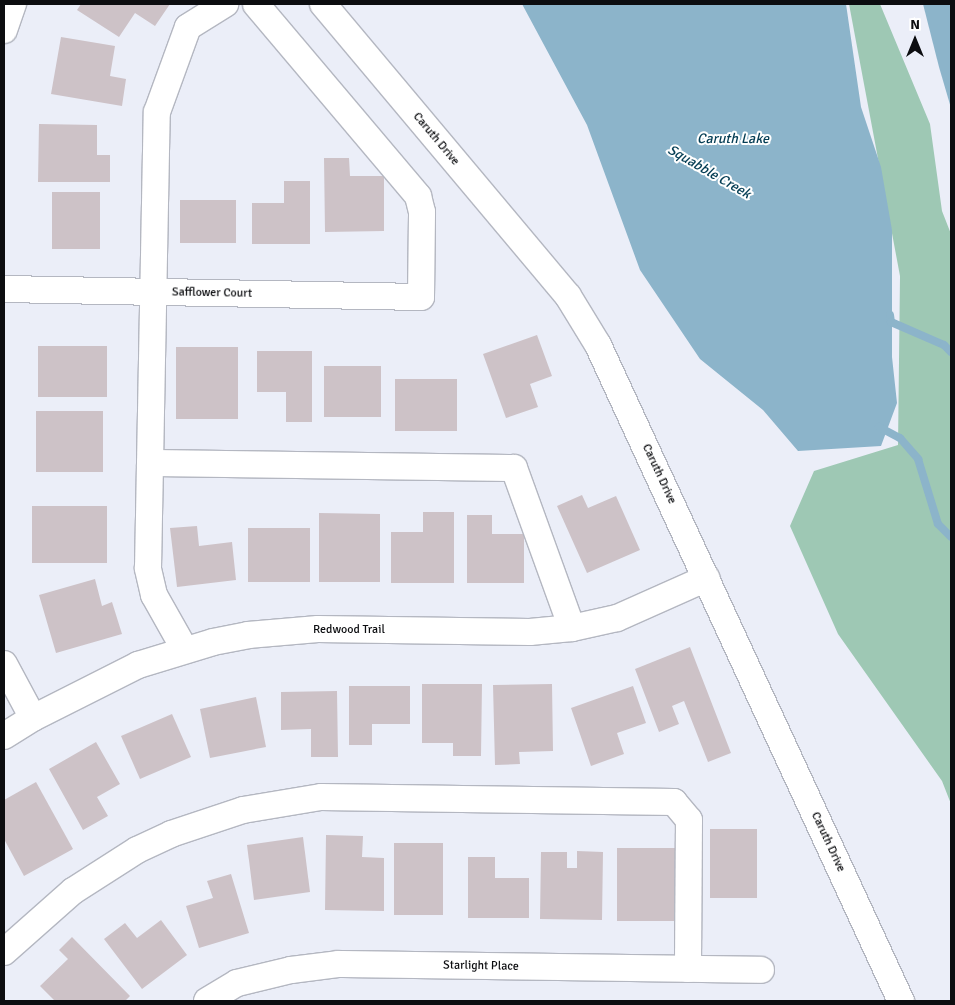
<!DOCTYPE html>
<html>
<head>
<meta charset="utf-8">
<style>
  body { margin:0 }
  #map { position:relative; width:955px; height:1005px; overflow:hidden; background:#ebeef8; font-family:Signika,sans-serif }
  div>[style] { position:absolute }
  [style*='--x'] { left:calc(var(--x)*1px); top:calc(var(--y)*1px); width:calc(var(--w)*1px); rotate:calc(var(--a)*1deg) }
  .green>* { inset:0; background:#9ec8b4 }
  .water>* { inset:0; background:#8cb4ca }
  .stream>* { height:8px; margin:-4px; padding:0 4px; transform-origin:4px; border-radius:4px; background:#8cb4ca }
  .building>* { inset:0; background:#cdc2c7 }
  .roads { filter:drop-shadow(1px 0 #b4b7c1) drop-shadow(-1px 0 #b4b7c1) drop-shadow(0 1px #b4b7c1) drop-shadow(0 -1px #b4b7c1) }
  .minor>* { height:26px; margin:-13px; padding:0 13px; transform-origin:13px; border-radius:13px; background:#fff }
  span { translate:-50% -50%; white-space:nowrap; text-align:center; line-height:1.15; -webkit-text-stroke:4px #fff; paint-order:stroke }
  .street-label { font-size:12px; color:#0c0d10 }
  .water-label { font-size:14px; color:#043d54; font-style:italic }
  .frame { position:absolute; inset:0; border:5px solid #0c0d10; pointer-events:none }
  .north { position:absolute; left:890px; top:15px; width:50px; height:50px; -webkit-text-stroke:4px #fff; paint-order:stroke; rotate:0deg; font-size:14px; font-weight:700; line-height:20px; text-align:center; color:#0c0d10 }
  .north::after { content:''; display:block; margin:auto; width:18px; height:22px; background:#0c0d10; clip-path:polygon(50% 0,100% 100%,50% 72%,0 100%) }
</style>
</head>
<body>
<div id="map">
  <div class="green">
    <div style="clip-path:polygon(849px 4px,880px 4px,930px 124px,942px 211px,951px 234px,951px 804px,942px 781px,838px 634px,790px 526px,814px 471px,898px 445px,900px 276px)"></div>
  </div>
  <div class="water">
    <div style="clip-path:polygon(522px 4px,846px 4px,861px 107px,881px 167px,892px 230px,892px 357px,897px 403px,881px 446px,798px 451px,763px 410px,700px 359px,640px 270px,587px 125px)"></div>
    <div style="clip-path:polygon(923px 4px,951px 4px,951px 108px,939px 67px)"></div>
  </div>
  <div class="stream">
    <div style="--x:890;--y:315;--w:7;--a:82"></div>
    <div style="--x:891;--y:322;--w:58;--a:23.5"></div>
    <div style="--x:944;--y:345;--w:10;--a:45"></div>
    <div style="--x:879;--y:427;--w:24;--a:28"></div>
    <div style="--x:900;--y:438;--w:28;--a:49"></div>
    <div style="--x:918;--y:459;--w:68;--a:72.9"></div>
    <div style="--x:938;--y:524;--w:18;--a:45"></div>
  </div>
  <div class="building">
    <div style="clip-path:polygon(81px 4px,170px 4px,155px 26px,135px 13px,119px 37px,77px 10px)"></div>
    <div style="clip-path:polygon(61px 37px,115px 46px,110px 76px,126px 79px,122px 106px,51px 94px)"></div>
    <div style="clip-path:polygon(39px 124px,97px 125px,97px 155px,110px 155px,110px 182px,38px 182px)"></div>
    <div style="clip-path:polygon(324px 158px,349px 158px,350px 176px,384px 176px,384px 231px,325px 232px)"></div>
    <div style="clip-path:polygon(284px 181px,310px 181px,310px 244px,252px 244px,252px 203px,284px 203px)"></div>
    <div style="clip-path:polygon(52px 192px,100px 192px,100px 249px,52px 249px)"></div>
    <div style="clip-path:polygon(180px 200px,236px 200px,236px 243px,180px 243px)"></div>
    <div style="clip-path:polygon(537px 335px,552px 376px,530px 384px,538px 407px,506px 418px,483px 354px)"></div>
    <div style="clip-path:polygon(38px 346px,107px 346px,107px 397px,38px 397px)"></div>
    <div style="clip-path:polygon(176px 347px,238px 347px,238px 419px,176px 419px)"></div>
    <div style="clip-path:polygon(257px 351px,312px 351px,312px 422px,286px 422px,286px 392px,257px 392px)"></div>
    <div style="clip-path:polygon(324px 366px,381px 366px,381px 417px,324px 417px)"></div>
    <div style="clip-path:polygon(395px 379px,457px 379px,457px 431px,395px 431px)"></div>
    <div style="clip-path:polygon(36px 411px,103px 411px,103px 472px,36px 472px)"></div>
    <div style="clip-path:polygon(582px 495px,588px 508px,616px 496px,640px 550px,587px 573px,557px 506px)"></div>
    <div style="clip-path:polygon(32px 506px,107px 506px,107px 563px,32px 563px)"></div>
    <div style="clip-path:polygon(423px 512px,454px 512px,454px 583px,391px 583px,391px 532px,423px 532px)"></div>
    <div style="clip-path:polygon(319px 513px,380px 514px,380px 582px,319px 582px)"></div>
    <div style="clip-path:polygon(467px 515px,492px 515px,492px 534px,524px 534px,524px 583px,467px 583px)"></div>
    <div style="clip-path:polygon(197px 526px,199px 546px,232px 542px,236px 580px,177px 587px,170px 528px)"></div>
    <div style="clip-path:polygon(248px 528px,310px 528px,310px 582px,248px 582px)"></div>
    <div style="clip-path:polygon(95px 579px,102px 606px,112px 602px,122px 634px,56px 653px,39px 595px)"></div>
    <div style="clip-path:polygon(690px 647px,731px 753px,708px 762px,684px 701px,672px 706px,679px 724px,659px 732px,635px 669px)"></div>
    <div style="clip-path:polygon(422px 684px,482px 684px,481px 756px,453px 756px,453px 743px,422px 743px)"></div>
    <div style="clip-path:polygon(552px 684px,553px 751px,519px 752px,520px 764px,495px 765px,493px 685px)"></div>
    <div style="clip-path:polygon(349px 686px,410px 686px,410px 724px,372px 724px,372px 745px,349px 745px)"></div>
    <div style="clip-path:polygon(633px 686px,646px 723px,617px 733px,624px 754px,591px 766px,571px 708px)"></div>
    <div style="clip-path:polygon(337px 691px,338px 757px,311px 757px,311px 729px,281px 730px,281px 692px)"></div>
    <div style="clip-path:polygon(256px 697px,266px 747px,210px 758px,200px 709px)"></div>
    <div style="clip-path:polygon(172px 714px,191px 757px,140px 779px,121px 736px)"></div>
    <div style="clip-path:polygon(96px 742px,120px 784px,97px 797px,108px 816px,83px 830px,49px 769px)"></div>
    <div style="clip-path:polygon(36px 782px,73px 849px,24px 876px,4px 839px,4px 800px)"></div>
    <div style="clip-path:polygon(710px 829px,757px 829px,757px 898px,710px 898px)"></div>
    <div style="clip-path:polygon(326px 835px,363px 836px,362px 857px,384px 858px,384px 911px,325px 910px)"></div>
    <div style="clip-path:polygon(303px 837px,310px 892px,254px 900px,247px 845px)"></div>
    <div style="clip-path:polygon(394px 843px,443px 843px,443px 915px,394px 915px)"></div>
    <div style="clip-path:polygon(617px 848px,677px 848px,677px 921px,617px 921px)"></div>
    <div style="clip-path:polygon(577px 851px,603px 852px,602px 920px,540px 919px,541px 852px,567px 852px,567px 868px,577px 868px)"></div>
    <div style="clip-path:polygon(468px 857px,495px 857px,495px 878px,529px 878px,529px 918px,468px 918px)"></div>
    <div style="clip-path:polygon(231px 874px,249px 933px,199px 948px,186px 906px,213px 898px,207px 881px)"></div>
    <div style="clip-path:polygon(161px 920px,187px 955px,142px 989px,104px 939px,125px 923px,137px 938px)"></div>
    <div style="clip-path:polygon(72px 937px,130px 996px,125px 1001px,55px 1001px,40px 986px,68px 959px,59px 950px)"></div>
  </div>
  <div class="roads">
    <div class="minor">
      <div style="--x:323;--y:4;--w:381;--a:50"></div>
      <div style="--x:568;--y:296;--w:57;--a:58.5"></div>
      <div style="--x:598;--y:345;--w:723;--a:65.21"></div>
      <div style="--x:4;--y:30;--w:28;--a:-71"></div>
      <div style="--x:4;--y:289;--w:417;--a:1.1"></div>
      <div style="--x:421;--y:297;--w:85;--a:-89.3"></div>
      <div style="--x:422;--y:212;--w:16;--a:-104"></div>
      <div style="--x:418;--y:196;--w:251;--a:-130.2"></div>
      <div style="--x:150;--y:463;--w:364;--a:0.8"></div>
      <div style="--x:514;--y:468;--w:170;--a:70.1"></div>
      <div style="--x:185;--y:650;--w:63;--a:-119.4"></div>
      <div style="--x:154;--y:595;--w:28;--a:-103"></div>
      <div style="--x:148;--y:568;--w:456;--a:-88.9"></div>
      <div style="--x:157;--y:112;--w:90;--a:-70"></div>
      <div style="--x:188;--y:27;--w:44;--a:-31.9"></div>
      <div style="--x:4;--y:664;--w:61;--a:61.8"></div>
      <div style="--x:4;--y:736;--w:34;--a:-32"></div>
      <div style="--x:33;--y:718;--w:118;--a:-26.8"></div>
      <div style="--x:138;--y:665;--w:78;--a:-17"></div>
      <div style="--x:213;--y:642;--w:36;--a:-11"></div>
      <div style="--x:248;--y:635;--w:70;--a:-4.9"></div>
      <div style="--x:318;--y:629;--w:212;--a:0.8"></div>
      <div style="--x:530;--y:632;--w:42;--a:-5.4"></div>
      <div style="--x:572;--y:628;--w:46;--a:-12.5"></div>
      <div style="--x:617;--y:618;--w:98;--a:-24"></div>
      <div style="--x:4;--y:952;--w:92;--a:-41.5"></div>
      <div style="--x:73;--y:891;--w:76;--a:-32.6"></div>
      <div style="--x:137;--y:850;--w:38;--a:-25"></div>
      <div style="--x:171;--y:834;--w:76;--a:-18.4"></div>
      <div style="--x:243;--y:810;--w:79;--a:-9.5"></div>
      <div style="--x:321;--y:797;--w:353;--a:0.8"></div>
      <div style="--x:674;--y:802;--w:23;--a:50"></div>
      <div style="--x:689;--y:820;--w:149;--a:90.4"></div>
      <div style="--x:207;--y:1001;--w:35;--a:-31"></div>
      <div style="--x:237;--y:983;--w:56;--a:-13.5"></div>
      <div style="--x:291;--y:970;--w:47;--a:-7.3"></div>
      <div style="--x:338;--y:964;--w:423;--a:0.8"></div>
    </div>
  </div>
  <div class="street-label">
    <span style="left:436px;top:139px;rotate:50deg">Caruth Drive</span>
    <span style="left:212px;top:293px;rotate:1deg">Safflower Court</span>
    <span style="left:659px;top:474px;rotate:65deg">Caruth Drive</span>
    <span style="left:349px;top:630px">Redwood Trail</span>
    <span style="left:828px;top:842px;rotate:65deg">Caruth Drive</span>
    <span style="left:481px;top:966px;rotate:1deg">Starlight Place</span>
  </div>
  <div class="water-label">
    <span style="left:733px;top:139px">Caruth Lake</span>
    <span style="left:709px;top:172px;rotate:30deg">Squabble Creek</span>
  </div>
  <div class="frame"></div>
  <div class="north">N</div>
</div>
</body>
</html>
